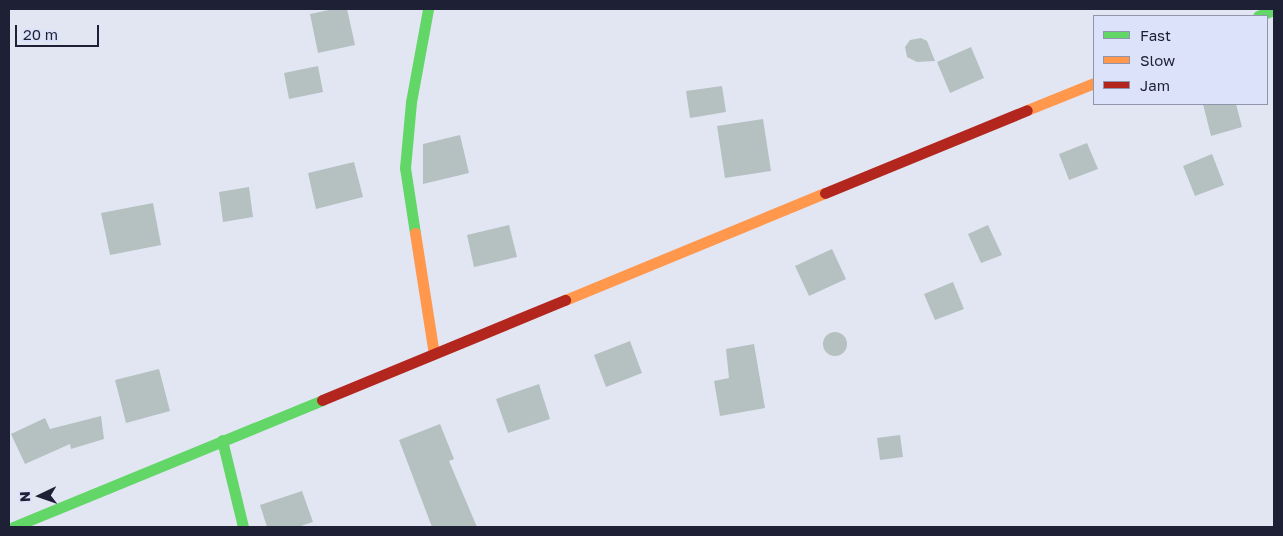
<!DOCTYPE html>
<html>
<head>
<meta charset="utf-8">
<style>
  body { margin:0 }
  #map { position:relative; width:1283px; height:536px; overflow:hidden; background:#e2e6f3; font-family:"Golos Text",sans-serif }
  div>[style] { position:absolute }
  [style*='--x'] { left:calc(var(--x)*1px); top:calc(var(--y)*1px); width:calc(var(--w)*1px); rotate:calc(var(--a)*1deg) }
  .building>* { inset:0; background:#b4c1c0 }
  .round { border-radius:50% }
  .fast>* { height:11px; margin:-5.5px; padding:0 5.5px; transform-origin:5.5px; border-radius:5.5px; background:#63d668 }
  .slow>* { height:11px; margin:-5.5px; padding:0 5.5px; transform-origin:5.5px; border-radius:5.5px; background:#ff974d }
  .jam>* { height:11px; margin:-5.5px; padding:0 5.5px; transform-origin:5.5px; border-radius:5.5px; background:#b3261e }
  span { translate:-50% -50%; white-space:nowrap; text-align:center; line-height:1.15; -webkit-text-stroke:4px #dce2f9; paint-order:stroke }
  .frame { position:absolute; inset:0; border:10px solid #1e2136; pointer-events:none }
  .legend { position:absolute; left:1093px; top:15px; width:175px; height:90px; box-sizing:border-box; background:#dce2f9; border:1px solid #9095ab; margin:0; padding:6px 9px; list-style:none; font-size:15px; color:#1e2136 }
  .legend li { display:flex; align-items:center; gap:10px; height:25px }
  .legend b { width:25px; border:1px solid #9095ab }
  .north { position:absolute; left:15px; top:471px; width:50px; height:50px; -webkit-text-stroke:4px #dce2f9; paint-order:stroke; rotate:267deg; font-size:14px; font-weight:700; line-height:20px; text-align:center; color:#1e2136 }
  .north::after { content:''; display:block; margin:auto; width:18px; height:22px; background:#1e2136; clip-path:polygon(50% 0,100% 100%,50% 72%,0 100%) }
  .scale { position:absolute; left:15px; top:25px; width:84px; height:22px; box-sizing:border-box; border:2px solid #1e2136; border-top:0; padding-left:6px; font-size:15px; line-height:18px; white-space:nowrap; color:#1e2136; -webkit-text-stroke:4px #dce2f9; paint-order:stroke }
</style>
</head>
<body>
<div id="map">
  <div class="building">
    <div style="clip-path:polygon(334px 9px,347px 9px,355px 45px,318px 53px,310px 14px)"></div>
    <div style="clip-path:polygon(921px 38px,927px 41px,935px 61px,917px 62px,907px 57px,905px 47px,910px 40px)"></div>
    <div style="clip-path:polygon(971px 47px,984px 78px,950px 93px,937px 62px)"></div>
    <div style="clip-path:polygon(318px 66px,323px 92px,289px 99px,284px 73px)"></div>
    <div style="clip-path:polygon(722px 86px,726px 112px,690px 118px,686px 91px)"></div>
    <div style="clip-path:polygon(1203px 104px,1236px 104px,1242px 127px,1211px 136px)"></div>
    <div style="clip-path:polygon(763px 119px,771px 171px,725px 178px,717px 126px)"></div>
    <div style="clip-path:polygon(460px 135px,469px 173px,423px 184px,423px 144px)"></div>
    <div style="clip-path:polygon(1087px 143px,1098px 169px,1069px 180px,1059px 154px)"></div>
    <div style="clip-path:polygon(1212px 154px,1224px 185px,1195px 196px,1183px 166px)"></div>
    <div style="clip-path:polygon(354px 162px,363px 197px,316px 209px,308px 173px)"></div>
    <div style="clip-path:polygon(249px 187px,253px 217px,223px 222px,219px 192px)"></div>
    <div style="clip-path:polygon(153px 203px,161px 245px,110px 255px,101px 213px)"></div>
    <div style="clip-path:polygon(509px 225px,517px 257px,474px 267px,467px 235px)"></div>
    <div style="clip-path:polygon(988px 225px,1002px 255px,981px 263px,968px 234px)"></div>
    <div style="clip-path:polygon(832px 249px,846px 279px,809px 296px,795px 266px)"></div>
    <div style="clip-path:polygon(953px 282px,964px 309px,935px 320px,924px 294px)"></div>
    <div class="round" style="left:823px;top:332px;width:24px;height:24px"></div>
    <div style="clip-path:polygon(630px 341px,642px 373px,606px 387px,594px 355px)"></div>
    <div style="clip-path:polygon(754px 344px,765px 408px,720px 416px,714px 381px,729px 378px,726px 349px)"></div>
    <div style="clip-path:polygon(159px 369px,170px 411px,126px 423px,115px 380px)"></div>
    <div style="clip-path:polygon(539px 384px,550px 419px,508px 433px,496px 399px)"></div>
    <div style="clip-path:polygon(101px 416px,104px 439px,71px 449px,70px 444px,25px 464px,11px 434px,45px 418px,50px 429px)"></div>
    <div style="clip-path:polygon(440px 424px,454px 459px,449px 461px,477px 527px,432px 527px,399px 440px)"></div>
    <div style="clip-path:polygon(900px 435px,903px 457px,880px 460px,877px 438px)"></div>
    <div style="clip-path:polygon(302px 491px,313px 522px,298px 527px,267px 527px,260px 505px)"></div>
  </div>
  <div class="fast">
    <div style="--x:1258;--y:16;--w:17;--a:-21"></div>
    <div style="--x:415;--y:233;--w:66;--a:-98.7"></div>
    <div style="--x:405;--y:168;--w:66;--a:-84.8"></div>
    <div style="--x:411;--y:102;--w:95;--a:-79.6"></div>
    <div style="--x:222;--y:440;--w:89;--a:76.4"></div>
    <div style="--x:13;--y:527;--w:334;--a:-22.3"></div>
  </div>
  <div class="slow">
    <div style="--x:1027;--y:110;--w:72;--a:-21.9"></div>
    <div style="--x:415;--y:233;--w:122;--a:81.1"></div>
    <div style="--x:565;--y:300;--w:281;--a:-22.4"></div>
  </div>
  <div class="jam">
    <div style="--x:825;--y:193;--w:218;--a:-22.3"></div>
    <div style="--x:322;--y:400;--w:263;--a:-22.4"></div>
  </div>
  <div class="frame"></div>
  <ul class="legend">
  <li><b style="height:6px;background:#63d668"></b>Fast</li>
  <li><b style="height:6px;background:#ff974d"></b>Slow</li>
  <li><b style="height:6px;background:#b3261e"></b>Jam</li>
  </ul>
  <div class="north">N</div>
  <div class="scale">20 m</div>
</div>
</body>
</html>
